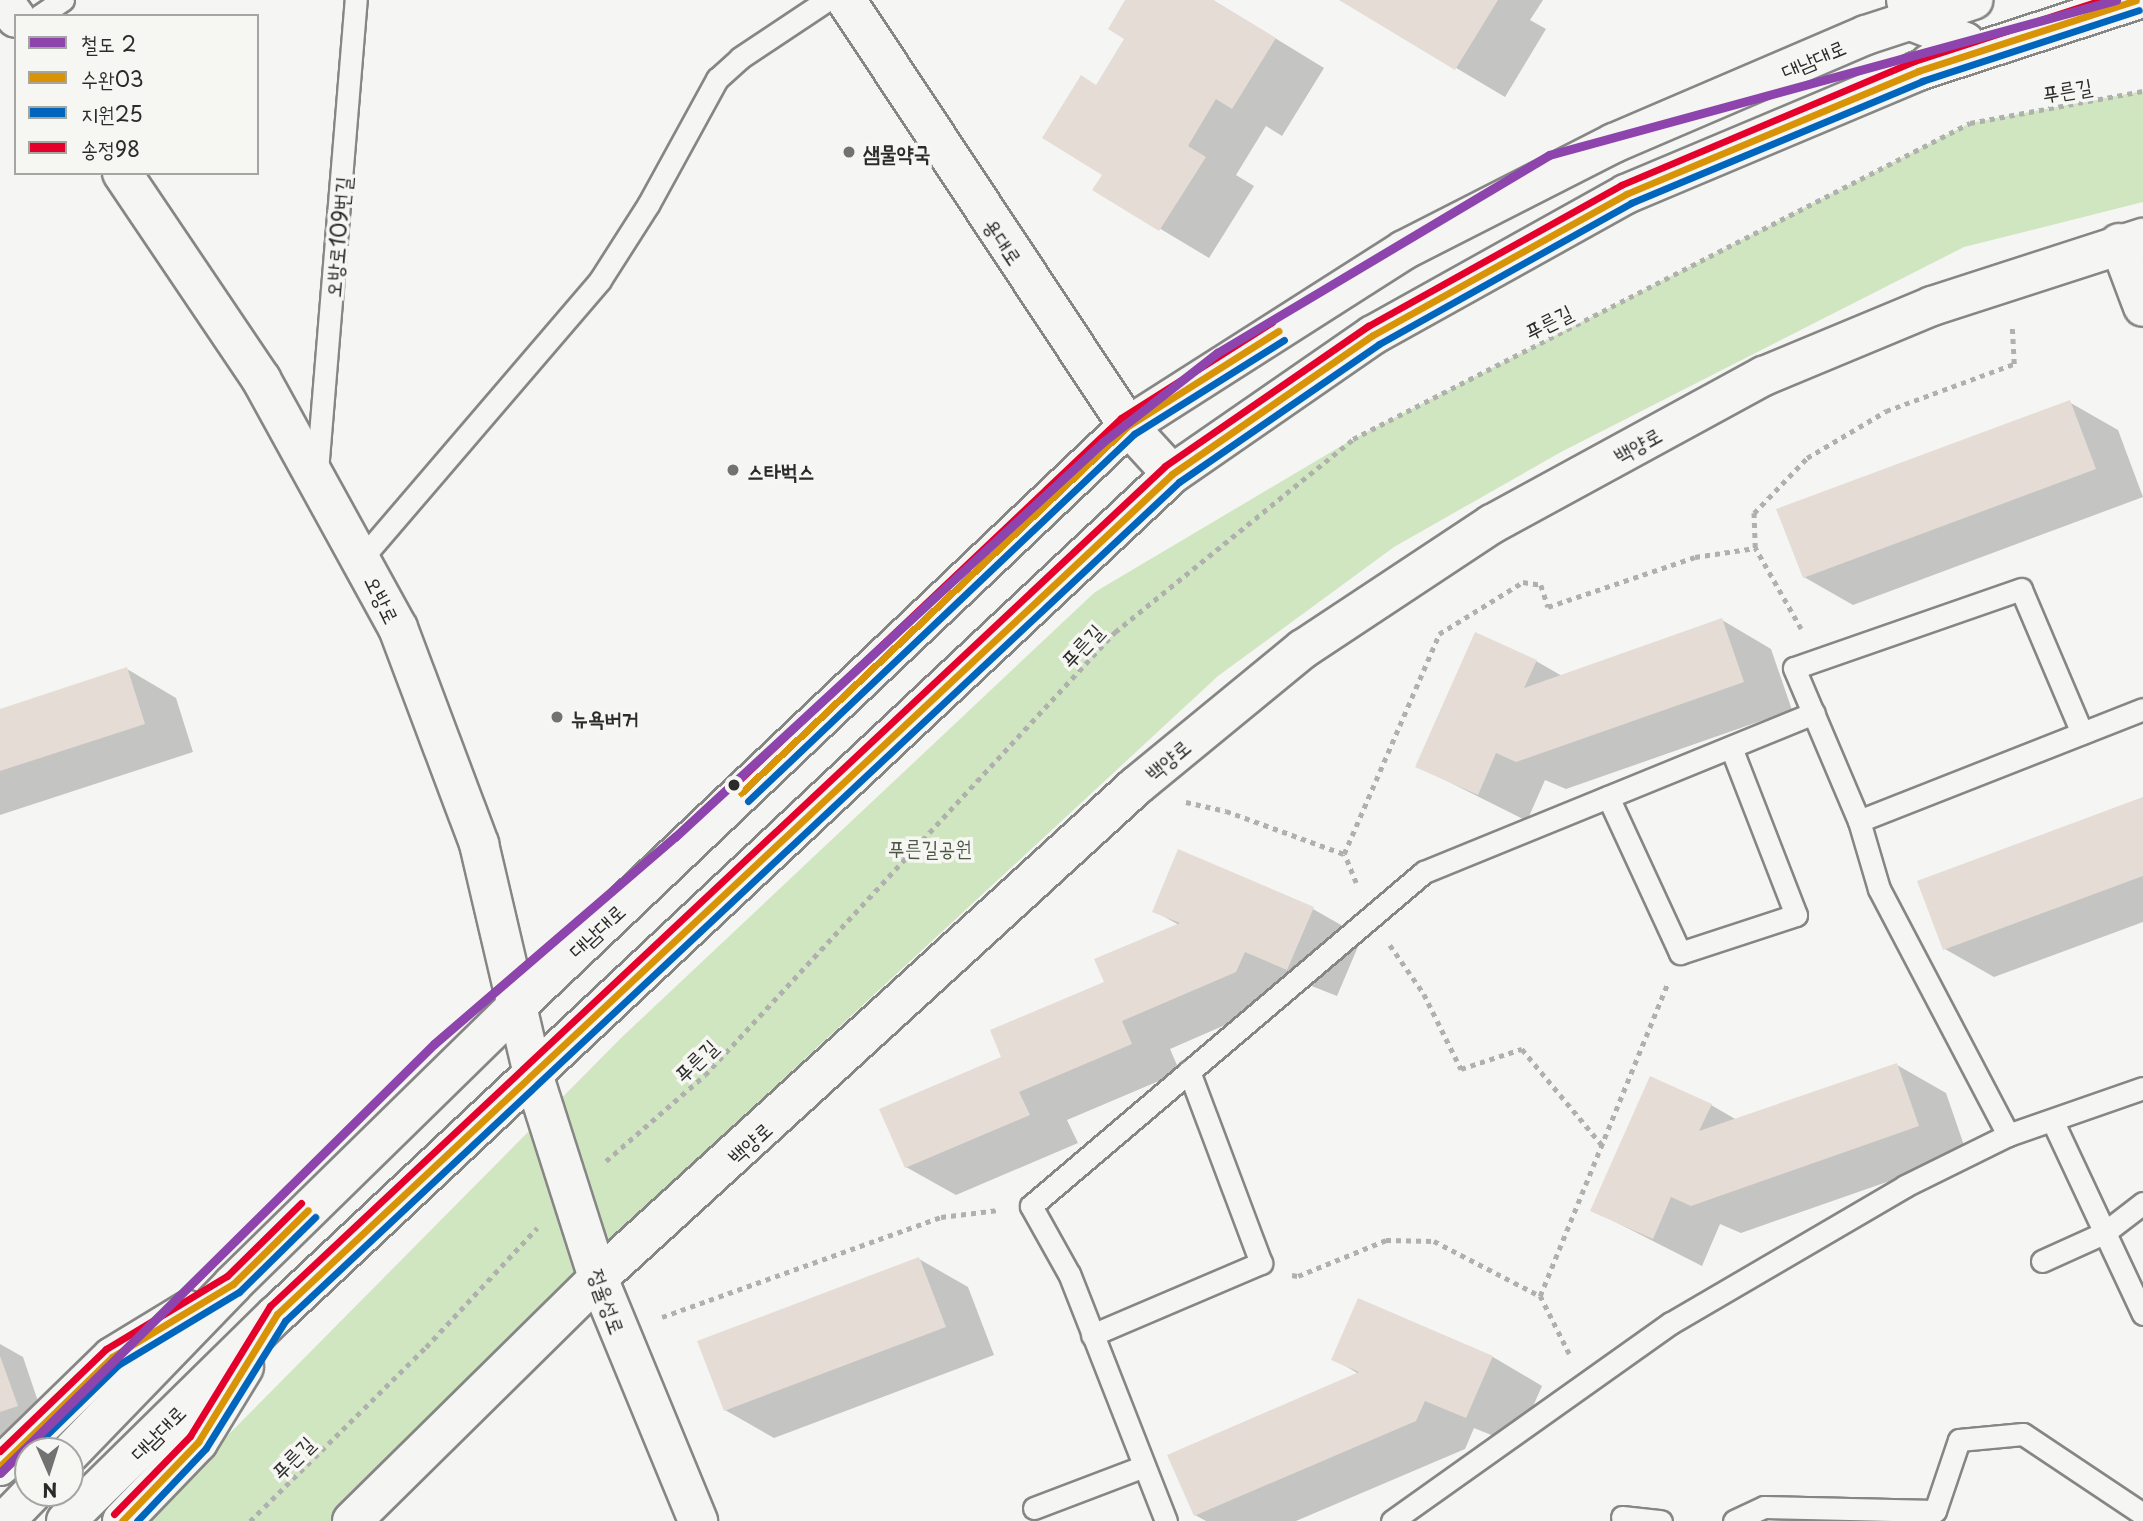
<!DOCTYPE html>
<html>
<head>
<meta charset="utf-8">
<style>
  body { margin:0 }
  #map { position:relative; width:2143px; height:1521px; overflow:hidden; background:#f5f5f3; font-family:"Playpen Sans","Poor Story",sans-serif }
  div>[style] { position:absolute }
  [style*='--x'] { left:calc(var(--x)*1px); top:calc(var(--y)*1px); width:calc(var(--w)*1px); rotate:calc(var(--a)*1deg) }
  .green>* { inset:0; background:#d0e6c0 }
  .shadow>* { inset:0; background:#0003 }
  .building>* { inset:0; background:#e6dcd6 }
  .path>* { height:4.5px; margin-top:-2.25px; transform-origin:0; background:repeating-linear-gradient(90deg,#b0b0af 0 5px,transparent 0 10px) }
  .roads { filter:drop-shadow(2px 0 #868685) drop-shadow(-2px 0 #868685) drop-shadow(0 2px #868685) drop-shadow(0 -2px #868685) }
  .lane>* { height:21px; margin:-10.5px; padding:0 10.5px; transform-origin:10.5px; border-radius:10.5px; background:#f5f5f3 }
  .street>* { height:38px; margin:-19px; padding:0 19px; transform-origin:19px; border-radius:19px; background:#f5f5f3 }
  .secondary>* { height:38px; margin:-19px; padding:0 19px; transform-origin:19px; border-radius:19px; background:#f5f5f3 }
  .primary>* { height:38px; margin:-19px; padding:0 19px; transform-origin:19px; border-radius:19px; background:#f5f5f3 }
  .bus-1>* { height:7px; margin:-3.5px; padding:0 3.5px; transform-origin:3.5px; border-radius:3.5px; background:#d89406 }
  .bus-2>* { height:7px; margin:-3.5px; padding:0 3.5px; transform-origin:3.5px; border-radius:3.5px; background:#0065bd }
  .bus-3>* { height:7px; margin:-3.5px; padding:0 3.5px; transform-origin:3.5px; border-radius:3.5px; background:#e4002b }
  .rail-1>* { height:9px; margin:-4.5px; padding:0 4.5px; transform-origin:4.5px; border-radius:4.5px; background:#8e44ad }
  .dots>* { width:19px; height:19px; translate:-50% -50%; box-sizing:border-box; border:4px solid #f6f6f2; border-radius:50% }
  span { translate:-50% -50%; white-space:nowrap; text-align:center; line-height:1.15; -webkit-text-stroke:7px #f6f6f2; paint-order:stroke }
  .street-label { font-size:21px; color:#2b2b2b }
  .poi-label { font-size:21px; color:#2b2b2b; font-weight:700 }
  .left { translate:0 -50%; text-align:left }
  .park-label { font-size:21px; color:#4d5746 }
  .legend { position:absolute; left:14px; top:14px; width:245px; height:161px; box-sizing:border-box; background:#f6f6f2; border:2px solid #a5a5a2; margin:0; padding:9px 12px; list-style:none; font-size:21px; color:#2b2b2b }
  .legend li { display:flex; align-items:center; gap:14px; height:35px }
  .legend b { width:35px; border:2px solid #a5a5a2 }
  .north { position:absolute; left:14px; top:1437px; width:70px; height:70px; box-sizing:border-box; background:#f6f6f2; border:2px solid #a5a5a2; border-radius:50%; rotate:177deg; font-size:19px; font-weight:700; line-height:28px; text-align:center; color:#2b2b2b }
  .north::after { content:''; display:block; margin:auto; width:24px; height:32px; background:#727271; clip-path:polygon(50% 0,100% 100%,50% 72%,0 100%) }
</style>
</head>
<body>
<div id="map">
  <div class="green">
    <div style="clip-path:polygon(2143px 91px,2143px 202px,1964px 247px,1561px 452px,1394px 547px,1218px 676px,661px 1192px,333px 1521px,143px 1521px,621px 1038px,1095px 592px,1353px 439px,1970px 123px)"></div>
  </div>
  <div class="shadow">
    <div style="clip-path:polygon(1127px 0,1213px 0,1324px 68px,1282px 136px,1266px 126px,1236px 175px,1254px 186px,1209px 258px,1094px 189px,1104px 174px,1097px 87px,1127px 38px)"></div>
    <div style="clip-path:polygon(1342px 0,1543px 0,1530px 20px,1546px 29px,1505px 97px)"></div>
    <div style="clip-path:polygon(2069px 402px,2118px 430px,2143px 497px,1853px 605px,1804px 577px)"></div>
    <div style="clip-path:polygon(1722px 620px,1771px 649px,1792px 710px,1566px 789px,1545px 780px,1527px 821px,1417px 766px,1536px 661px,1562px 676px)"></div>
    <div style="clip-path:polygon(127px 669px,176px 698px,193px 752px,0 815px,0 710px)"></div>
    <div style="clip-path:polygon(2143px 799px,2143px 922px,1994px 977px,1945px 949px)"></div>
    <div style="clip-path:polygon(1179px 851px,1313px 909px,1362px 937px,1337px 996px,1294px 979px,1285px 999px,1170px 1049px,1180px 1072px,1067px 1120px,1078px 1143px,956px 1195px,906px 1167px,1004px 1058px,1179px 925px,1154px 911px)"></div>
    <div style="clip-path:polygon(1897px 1065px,1946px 1093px,1967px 1154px,1741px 1233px,1720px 1224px,1702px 1266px,1592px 1210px,1711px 1105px,1737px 1120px)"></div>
    <div style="clip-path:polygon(919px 1259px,968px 1287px,994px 1355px,774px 1438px,725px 1410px)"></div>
    <div style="clip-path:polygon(1359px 1300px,1493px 1357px,1542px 1386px,1516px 1445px,1474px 1428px,1465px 1449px,1296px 1521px,1206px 1521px,1195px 1515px,1359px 1374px,1333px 1359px)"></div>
    <div style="clip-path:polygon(0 1344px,23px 1357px,45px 1422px,0 1437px)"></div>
  </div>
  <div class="building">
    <div style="clip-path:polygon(1125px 0,1213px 0,1276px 38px,1232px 109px,1216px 99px,1188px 146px,1206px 157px,1159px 231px,1092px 190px,1102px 175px,1042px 138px,1081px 75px,1096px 85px,1124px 39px,1108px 29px)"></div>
    <div style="clip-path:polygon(1339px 0,1498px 0,1455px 70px)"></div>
    <div style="clip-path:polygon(2070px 400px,2096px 469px,1803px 578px,1776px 509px)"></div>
    <div style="clip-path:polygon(1722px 618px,1744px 682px,1516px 762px,1496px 753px,1478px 795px,1415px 767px,1475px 632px,1537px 660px,1524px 688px)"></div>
    <div style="clip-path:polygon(127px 667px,145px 724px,0 771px,0 709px)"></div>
    <div style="clip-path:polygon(2143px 797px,2143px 876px,1943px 950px,1917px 881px)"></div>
    <div style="clip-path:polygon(1178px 849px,1314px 907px,1287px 970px,1245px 952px,1236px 972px,1122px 1021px,1132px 1044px,1019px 1092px,1030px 1115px,905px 1168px,879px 1109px,1001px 1057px,990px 1030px,1104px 982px,1094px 959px,1180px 923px,1152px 912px)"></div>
    <div style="clip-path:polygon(1897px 1063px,1919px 1126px,1691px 1206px,1671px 1197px,1653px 1239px,1590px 1211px,1650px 1076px,1712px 1104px,1699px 1131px)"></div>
    <div style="clip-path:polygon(919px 1257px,946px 1327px,724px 1411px,697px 1341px)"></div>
    <div style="clip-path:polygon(1358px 1298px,1493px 1356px,1466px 1418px,1425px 1401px,1416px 1421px,1194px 1516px,1167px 1455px,1359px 1372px,1331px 1360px)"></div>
    <div style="clip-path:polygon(0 1356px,18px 1406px,0 1412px)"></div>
  </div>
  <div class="path">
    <div style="--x:1801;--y:629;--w:93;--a:-119.6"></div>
    <div style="--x:1755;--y:548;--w:35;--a:-92"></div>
    <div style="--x:1754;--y:513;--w:76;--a:-46.1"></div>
    <div style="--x:1807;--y:458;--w:92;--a:-30.7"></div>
    <div style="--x:1886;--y:411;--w:136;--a:-20.2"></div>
    <div style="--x:2014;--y:364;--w:37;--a:-93"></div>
    <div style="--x:1186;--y:802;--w:41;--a:12.7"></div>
    <div style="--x:1226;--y:811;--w:126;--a:20"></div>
    <div style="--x:1356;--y:883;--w:31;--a:-112"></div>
    <div style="--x:1344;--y:854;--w:240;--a:-66.6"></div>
    <div style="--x:1439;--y:634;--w:99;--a:-31.8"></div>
    <div style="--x:1523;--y:582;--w:18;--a:9"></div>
    <div style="--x:1541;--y:585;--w:23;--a:72"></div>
    <div style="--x:1548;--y:607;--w:155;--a:-18.8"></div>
    <div style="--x:1695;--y:557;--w:61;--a:-8.5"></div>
    <div style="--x:1390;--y:945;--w:60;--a:55.2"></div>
    <div style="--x:1424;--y:994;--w:84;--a:63.7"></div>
    <div style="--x:1461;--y:1069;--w:64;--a:-18.2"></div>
    <div style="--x:1522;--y:1049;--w:125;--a:50.2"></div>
    <div style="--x:606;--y:1161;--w:131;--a:-41"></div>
    <div style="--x:705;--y:1075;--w:604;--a:-47.22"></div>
    <div style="--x:1115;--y:632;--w:306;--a:-39"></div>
    <div style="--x:1353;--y:439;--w:693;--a:-27.12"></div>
    <div style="--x:1970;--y:123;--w:176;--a:-10.5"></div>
    <div style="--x:1292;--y:1275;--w:6;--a:9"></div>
    <div style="--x:1298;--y:1276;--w:95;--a:-22.2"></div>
    <div style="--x:1386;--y:1240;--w:48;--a:1.2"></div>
    <div style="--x:1434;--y:1241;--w:119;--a:27.4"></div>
    <div style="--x:662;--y:1317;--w:296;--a:-19.7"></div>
    <div style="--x:941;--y:1217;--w:58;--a:-6.9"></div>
    <div style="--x:1569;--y:1354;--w:65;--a:-116.6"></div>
    <div style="--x:1540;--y:1296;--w:336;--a:-67.8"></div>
    <div style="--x:250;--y:1521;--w:247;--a:-44.7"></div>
    <div style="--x:426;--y:1347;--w:163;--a:-47"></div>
  </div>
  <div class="roads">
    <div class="lane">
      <div style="--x:39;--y:16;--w:29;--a:-34"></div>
      <div style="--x:317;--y:471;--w:473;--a:-85.3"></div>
      <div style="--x:362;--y:558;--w:366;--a:-49.4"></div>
      <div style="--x:600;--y:280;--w:89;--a:-57.4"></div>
      <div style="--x:648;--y:205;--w:144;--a:-61.3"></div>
      <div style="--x:717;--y:79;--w:31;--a:-42"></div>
      <div style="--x:740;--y:58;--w:105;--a:-33.7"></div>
      <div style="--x:2082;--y:733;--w:156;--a:-113"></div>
      <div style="--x:2021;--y:589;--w:240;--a:160.8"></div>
      <div style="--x:1794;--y:668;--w:166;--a:67"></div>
      <div style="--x:1859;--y:821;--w:71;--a:73.6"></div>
      <div style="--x:1879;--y:889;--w:278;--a:62.3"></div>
      <div style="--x:2008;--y:1135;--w:143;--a:-19.2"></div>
      <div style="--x:1608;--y:797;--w:172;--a:65.2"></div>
      <div style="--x:1680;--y:953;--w:122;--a:-18.1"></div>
      <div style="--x:1796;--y:915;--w:180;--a:-111.2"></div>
      <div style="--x:1859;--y:821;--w:305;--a:-21.5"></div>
      <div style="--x:2053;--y:1122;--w:212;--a:64.9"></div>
      <div style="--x:2042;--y:1261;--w:68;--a:-24.3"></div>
      <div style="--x:2104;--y:1233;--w:49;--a:-37.6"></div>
      <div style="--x:1092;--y:1335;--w:184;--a:-23.1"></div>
      <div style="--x:1261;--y:1263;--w:205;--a:-110.6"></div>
      <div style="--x:1034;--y:1508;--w:116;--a:-20.8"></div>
      <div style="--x:1622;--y:1517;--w:39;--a:6"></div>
      <div style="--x:1166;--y:1521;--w:265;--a:-111.4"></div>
      <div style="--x:1069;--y:1274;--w:78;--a:-119.2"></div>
      <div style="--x:1031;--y:1206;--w:516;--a:-40.36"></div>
      <div style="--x:1424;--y:872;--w:421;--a:-22.2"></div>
      <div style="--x:1392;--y:1521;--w:342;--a:-35.4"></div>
      <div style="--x:1671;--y:1323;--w:271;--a:-30.3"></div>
      <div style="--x:1905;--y:1186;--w:115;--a:-26.3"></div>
      <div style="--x:1734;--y:1521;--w:33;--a:-25"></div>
      <div style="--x:1764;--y:1507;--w:171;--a:1.3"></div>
      <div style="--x:1935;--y:1511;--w:75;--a:-71.3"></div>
      <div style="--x:1959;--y:1440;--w:64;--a:-5.4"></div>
      <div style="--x:2023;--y:1434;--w:144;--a:33.7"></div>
    </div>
    <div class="street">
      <div style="--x:1906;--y:0;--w:22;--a:77"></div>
      <div style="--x:1911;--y:21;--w:58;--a:21.3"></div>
      <div style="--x:1965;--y:42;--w:42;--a:148.6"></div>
      <div style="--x:2119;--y:243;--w:68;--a:69.4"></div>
      <div style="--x:533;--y:1074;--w:214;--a:72.3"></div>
      <div style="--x:598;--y:1278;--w:263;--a:67.6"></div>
    </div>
    <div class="secondary">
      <div style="--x:3;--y:0;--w:22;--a:54"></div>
      <div style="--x:846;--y:0;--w:511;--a:56.5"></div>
      <div style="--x:1128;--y:426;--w:65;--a:47.5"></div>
      <div style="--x:122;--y:173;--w:249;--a:56"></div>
      <div style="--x:261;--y:379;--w:284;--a:61.2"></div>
      <div style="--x:398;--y:628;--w:231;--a:69.4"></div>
      <div style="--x:479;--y:844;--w:236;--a:76.8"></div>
      <div style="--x:352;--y:1521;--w:346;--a:-44.6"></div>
      <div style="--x:598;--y:1278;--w:729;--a:-42.44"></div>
      <div style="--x:1136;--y:786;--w:216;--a:-39.4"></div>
      <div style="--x:1303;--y:649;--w:227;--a:-33.5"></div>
      <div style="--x:1492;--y:524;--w:310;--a:-28.6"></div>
      <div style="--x:1764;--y:376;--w:182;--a:-22.6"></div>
      <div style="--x:1932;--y:306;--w:222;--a:-17.9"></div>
    </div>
    <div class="primary">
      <div style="--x:70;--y:1453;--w:235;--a:-46"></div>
      <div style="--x:233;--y:1284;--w:402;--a:-44.4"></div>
      <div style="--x:520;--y:1003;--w:838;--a:-43.5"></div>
      <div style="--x:1128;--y:426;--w:327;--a:-32.5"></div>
      <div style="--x:1404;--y:250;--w:236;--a:-27"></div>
      <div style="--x:1614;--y:143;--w:274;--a:-23.2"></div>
      <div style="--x:1866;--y:35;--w:113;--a:-18.1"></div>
      <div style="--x:0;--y:1466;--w:156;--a:-44.2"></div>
      <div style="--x:112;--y:1357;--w:90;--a:-31.4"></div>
      <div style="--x:5;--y:1521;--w:39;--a:-46"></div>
      <div style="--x:66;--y:1521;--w:296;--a:-44.5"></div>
      <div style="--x:277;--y:1314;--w:1227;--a:-43.18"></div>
      <div style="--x:1172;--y:474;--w:244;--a:-34.7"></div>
      <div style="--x:1373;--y:335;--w:290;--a:-29.1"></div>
      <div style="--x:1626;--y:194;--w:317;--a:-22.8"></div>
      <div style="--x:1918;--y:71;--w:229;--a:-18"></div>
      <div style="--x:122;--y:1521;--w:110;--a:-46.1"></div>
      <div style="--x:198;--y:1442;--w:88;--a:-58.5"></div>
    </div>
  </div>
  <div class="bus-1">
    <div style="--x:741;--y:793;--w:533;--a:-43.48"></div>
    <div style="--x:1128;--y:426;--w:178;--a:-32.3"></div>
    <div style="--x:0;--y:1466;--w:156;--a:-44.2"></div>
    <div style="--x:112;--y:1357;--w:141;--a:-31.1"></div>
    <div style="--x:233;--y:1284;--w:105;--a:-44.6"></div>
    <div style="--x:122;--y:1521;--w:110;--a:-46.1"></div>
    <div style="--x:198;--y:1442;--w:150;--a:-58.3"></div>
    <div style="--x:277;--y:1314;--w:1227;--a:-43.18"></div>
    <div style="--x:1172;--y:474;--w:244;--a:-34.7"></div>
    <div style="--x:1373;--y:335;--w:290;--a:-29.1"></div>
    <div style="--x:1626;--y:194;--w:317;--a:-22.8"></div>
    <div style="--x:1918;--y:71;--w:229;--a:-18"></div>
  </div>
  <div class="bus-2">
    <div style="--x:748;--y:801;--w:533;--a:-43.55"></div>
    <div style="--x:1134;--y:434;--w:177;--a:-32.1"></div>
    <div style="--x:30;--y:1451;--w:123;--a:-44.3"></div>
    <div style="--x:118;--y:1365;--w:141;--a:-31.1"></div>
    <div style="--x:239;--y:1292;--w:107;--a:-44.6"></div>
    <div style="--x:137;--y:1521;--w:100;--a:-46.6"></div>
    <div style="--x:206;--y:1448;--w:150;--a:-58.1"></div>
    <div style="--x:285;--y:1321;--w:1226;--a:-43.18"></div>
    <div style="--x:1179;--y:482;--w:243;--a:-34.6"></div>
    <div style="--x:1379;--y:344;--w:289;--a:-29.2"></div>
    <div style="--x:1631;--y:203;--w:316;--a:-22.7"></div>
    <div style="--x:1922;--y:81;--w:228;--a:-18.1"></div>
  </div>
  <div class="bus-3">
    <div style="--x:734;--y:785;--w:533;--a:-43.48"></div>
    <div style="--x:1121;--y:418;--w:179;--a:-32.4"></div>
    <div style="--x:0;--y:1451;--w:147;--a:-43.9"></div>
    <div style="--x:106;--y:1349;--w:141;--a:-31.1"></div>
    <div style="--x:227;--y:1276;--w:104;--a:-44.6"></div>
    <div style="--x:114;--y:1514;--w:109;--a:-45.7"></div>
    <div style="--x:190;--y:1436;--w:153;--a:-58.4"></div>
    <div style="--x:270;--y:1306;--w:1227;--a:-43.18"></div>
    <div style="--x:1165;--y:466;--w:247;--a:-34.6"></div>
    <div style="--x:1368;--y:326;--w:290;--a:-29.1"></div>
    <div style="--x:1621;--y:185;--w:318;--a:-22.9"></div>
    <div style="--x:1914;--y:61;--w:198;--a:-18"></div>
  </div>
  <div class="rail-1">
    <div style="--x:0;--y:1473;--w:610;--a:-44.67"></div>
    <div style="--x:434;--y:1044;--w:318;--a:-40.7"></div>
    <div style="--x:675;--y:837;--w:582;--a:-42.7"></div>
    <div style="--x:1103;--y:442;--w:145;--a:-38"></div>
    <div style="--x:1217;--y:353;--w:387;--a:-30.8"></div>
    <div style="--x:1549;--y:155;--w:588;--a:-15.29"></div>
  </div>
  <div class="dots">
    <div style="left:849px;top:152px;background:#727271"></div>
    <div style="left:733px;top:470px;background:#727271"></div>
    <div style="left:557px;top:717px;background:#727271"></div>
    <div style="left:734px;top:785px;background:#2b2b2b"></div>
  </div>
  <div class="street-label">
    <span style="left:1813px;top:58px;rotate:-23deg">대남대로</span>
    <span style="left:2067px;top:89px;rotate:-10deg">푸른길</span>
    <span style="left:337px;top:237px;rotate:-85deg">오방로109번길</span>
    <span style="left:1004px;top:241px;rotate:56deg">용대로</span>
    <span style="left:1548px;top:321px;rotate:-27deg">푸른길</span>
    <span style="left:1637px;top:444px;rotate:-29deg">백양로</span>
    <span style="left:383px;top:599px;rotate:64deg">오방로</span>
    <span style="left:1081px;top:645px;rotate:-47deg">푸른길</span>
    <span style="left:1167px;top:759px;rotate:-40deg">백양로</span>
    <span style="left:596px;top:930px;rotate:-43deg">대남대로</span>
    <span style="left:695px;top:1060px;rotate:-44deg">푸른길</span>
    <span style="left:749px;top:1142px;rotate:-42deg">백양로</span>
    <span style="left:608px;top:1301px;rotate:70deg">정율성로</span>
    <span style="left:157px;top:1432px;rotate:-45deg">대남대로</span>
    <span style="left:292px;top:1457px;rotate:-45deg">푸른길</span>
  </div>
  <div class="poi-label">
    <span class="left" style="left:863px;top:152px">샘물약국</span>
    <span class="left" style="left:747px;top:470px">스타벅스</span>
    <span class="left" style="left:571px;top:717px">뉴욕버거</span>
  </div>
  <div class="park-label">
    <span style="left:930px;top:847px">푸른길공원</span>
  </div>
  <ul class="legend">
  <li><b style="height:9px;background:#8e44ad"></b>철도 2</li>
  <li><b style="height:9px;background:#d89406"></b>수완03</li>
  <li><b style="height:9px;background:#0065bd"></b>지원25</li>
  <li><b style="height:9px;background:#e4002b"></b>송정98</li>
  </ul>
  <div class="north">N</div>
</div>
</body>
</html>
